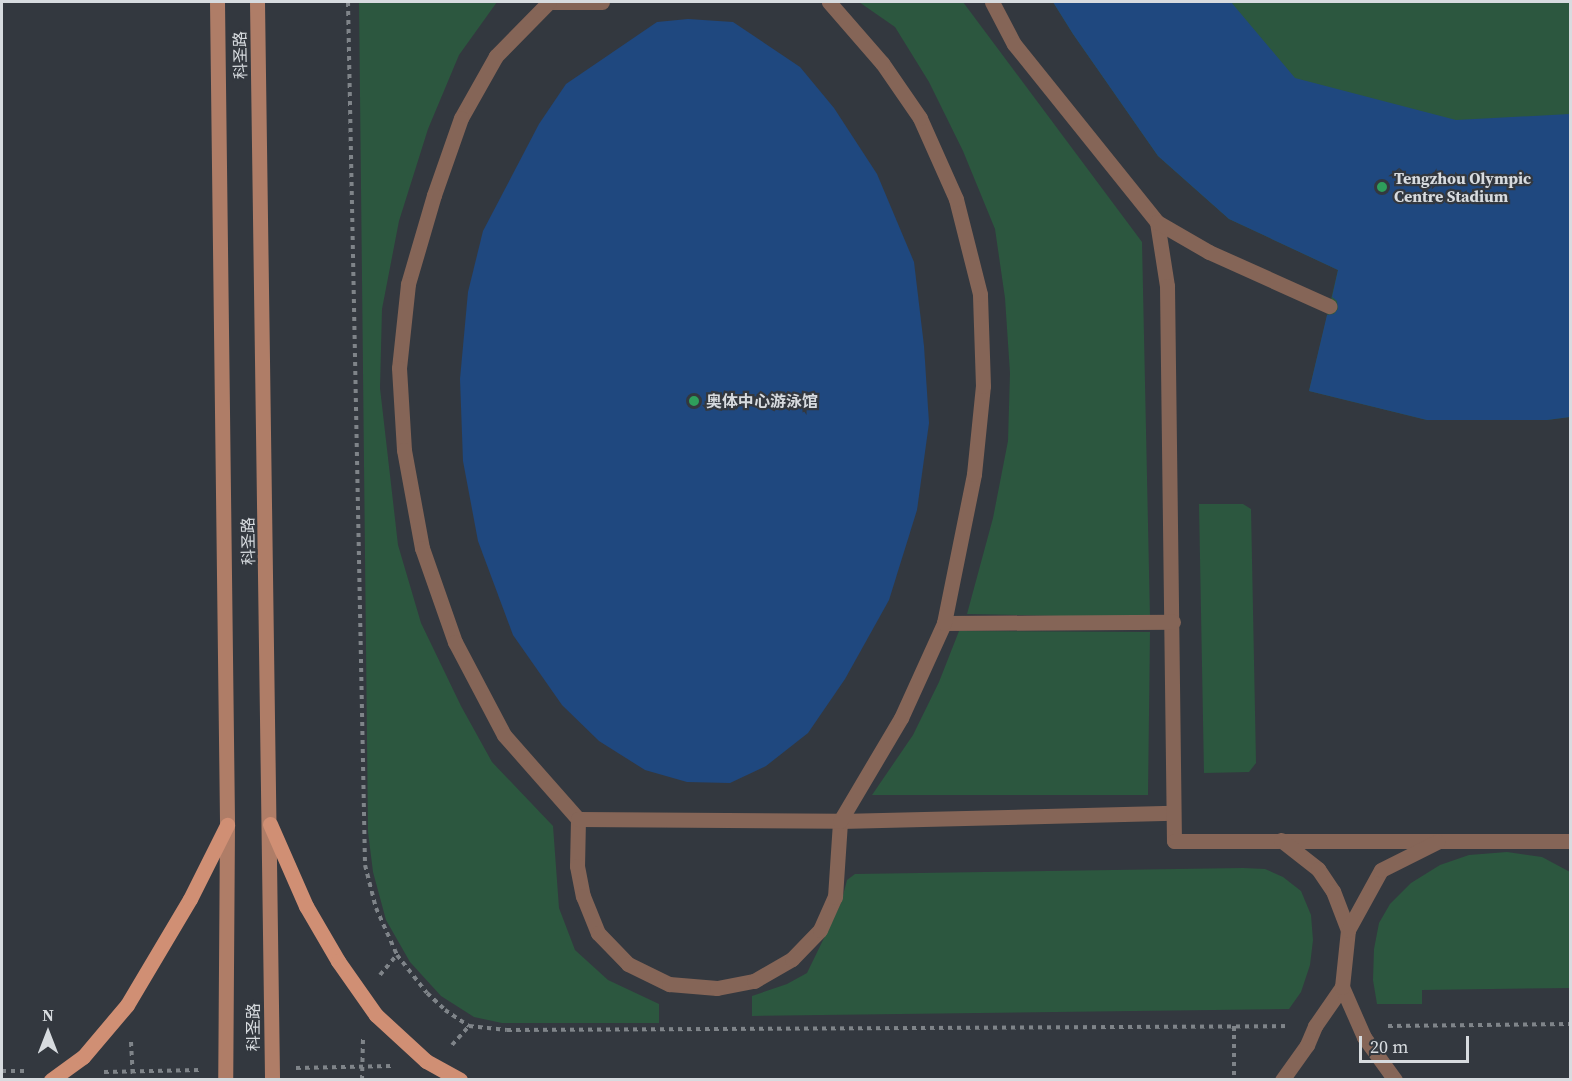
<!DOCTYPE html>
<html>
<head>
<meta charset="utf-8">
<style>
  body { margin:0 }
  #map { position:relative; width:1572px; height:1081px; overflow:hidden; background:#33383f; font-family:"Source Serif 4","Noto Sans SC",serif }
  div>[style] { position:absolute }
  [style*='--x'] { left:calc(var(--x)*1px); top:calc(var(--y)*1px); width:calc(var(--w)*1px); rotate:calc(var(--a)*1deg) }
  .green>* { inset:0; background:#2c573f }
  .building>* { inset:0; background:#1f487f }
  .path>* { height:4px; margin-top:-2px; transform-origin:0; background:repeating-linear-gradient(90deg,#7f8489 0 4.5px,transparent 0 9px) }
  .lane>* { height:15px; margin:-7.5px; padding:0 7.5px; transform-origin:7.5px; border-radius:7.5px; background:#856557 }
  .secondary>* { height:15px; margin:-7.5px; padding:0 7.5px; transform-origin:7.5px; border-radius:7.5px; background:#af7d67 }
  .primary>* { height:15px; margin:-7.5px; padding:0 7.5px; transform-origin:7.5px; border-radius:7.5px; background:#d08f74 }
  .dots>* { width:16px; height:16px; translate:-50% -50%; box-sizing:border-box; border:3px solid #33383f; border-radius:50% }
  span { translate:-50% -50%; white-space:nowrap; text-align:center; line-height:1.15; -webkit-text-stroke:4.5px #33383f; paint-order:stroke }
  .street-label { font-size:16px; color:#d7dbdf }
  .poi-label { font-size:16px; color:#d7dbdf; font-weight:700 }
  .left { translate:0 -50%; text-align:left }
  .frame { position:absolute; inset:0; border:3px solid #d7dbdf; pointer-events:none }
  .north { position:absolute; left:18px; top:1003px; width:60px; height:60px; -webkit-text-stroke:4px #33383f; paint-order:stroke; rotate:0deg; font-size:16px; font-weight:700; line-height:24px; text-align:center; color:#d7dbdf }
  .north::after { content:''; display:block; margin:auto; width:21px; height:27px; background:#d7dbdf; clip-path:polygon(50% 0,100% 100%,50% 72%,0 100%) }
  .scale { position:absolute; left:1359px; top:1036px; width:110px; height:27px; box-sizing:border-box; border:3px solid #d7dbdf; border-top:0; padding-left:8px; font-size:18px; line-height:21px; white-space:nowrap; color:#d7dbdf; -webkit-text-stroke:4px #33383f; paint-order:stroke }
</style>
</head>
<body>
<div id="map">
  <div class="green">
    <div style="clip-path:polygon(359px 2px,497px 2px,459px 55px,428px 129px,399px 221px,382px 309px,380px 388px,398px 545px,421px 623px,461px 706px,492px 762px,553px 826px,559px 908px,575px 950px,608px 980px,659px 1004px,659px 1023px,502px 1023px,474px 1017px,441px 996px,410px 962px,386px 920px,373px 872px,368px 832px)"></div>
    <div style="clip-path:polygon(859px 2px,963px 2px,1142px 242px,1150px 618px,967px 614px,993px 518px,1008px 441px,1010px 373px,1005px 298px,995px 229px,963px 151px,929px 82px,895px 27px)"></div>
    <div style="clip-path:polygon(1053px 2px,1570px 2px,1570px 417px,1547px 420px,1427px 420px,1309px 391px,1338px 270px,1229px 219px,1158px 156px,1073px 34px)"></div>
    <div style="clip-path:polygon(1199px 504px,1243px 504px,1251px 509px,1256px 763px,1249px 772px,1204px 773px)"></div>
    <div style="clip-path:polygon(959px 631px,1150px 632px,1148px 795px,872px 795px,913px 735px,939px 682px)"></div>
    <div style="clip-path:polygon(1507px 852px,1542px 857px,1570px 872px,1570px 988px,1422px 990px,1422px 1004px,1377px 1004px,1373px 980px,1374px 949px,1379px 923px,1390px 904px,1411px 883px,1440px 865px,1469px 855px)"></div>
    <div style="clip-path:polygon(1243px 868px,1265px 869px,1283px 877px,1301px 891px,1311px 915px,1313px 940px,1310px 965px,1301px 992px,1289px 1009px,752px 1016px,752px 996px,787px 984px,807px 973px,841px 903px,847px 880px,855px 874px)"></div>
  </div>
  <div class="building">
    <div style="clip-path:polygon(1053px 2px,1231px 2px,1295px 78px,1456px 120px,1570px 114px,1570px 417px,1547px 420px,1427px 420px,1309px 391px,1327px 315px,1334px 314px,1338px 309px,1337px 301px,1332px 297px,1338px 270px,1229px 219px,1158px 156px,1073px 34px)"></div>
    <div style="clip-path:polygon(688px 19px,733px 22px,800px 67px,834px 108px,877px 174px,914px 262px,924px 346px,929px 423px,917px 510px,889px 600px,845px 679px,808px 733px,766px 766px,730px 783px,687px 782px,645px 770px,599px 741px,562px 705px,513px 635px,478px 541px,463px 461px,460px 379px,468px 292px,483px 231px,539px 124px,566px 84px,657px 22px)"></div>
  </div>
  <div class="path">
    <div style="--x:348;--y:2;--w:863;--a:88.87"></div>
    <div style="--x:365;--y:865;--w:44;--a:75.7"></div>
    <div style="--x:376;--y:908;--w:51;--a:65.9"></div>
    <div style="--x:397;--y:955;--w:48;--a:51.7"></div>
    <div style="--x:427;--y:993;--w:25;--a:43"></div>
    <div style="--x:445;--y:1010;--w:29;--a:34"></div>
    <div style="--x:469;--y:1026;--w:38;--a:6"></div>
    <div style="--x:507;--y:1030;--w:781;--a:-0.29"></div>
    <div style="--x:380;--y:975;--w:26;--a:-50"></div>
    <div style="--x:1234;--y:1026;--w:54;--a:90"></div>
    <div style="--x:1388;--y:1026;--w:182;--a:-0.6"></div>
    <div style="--x:131;--y:1042;--w:38;--a:87"></div>
    <div style="--x:452;--y:1045;--w:25;--a:-48"></div>
    <div style="--x:296;--y:1068;--w:95;--a:-1.2"></div>
    <div style="--x:2;--y:1071;--w:26;--a:0"></div>
    <div style="--x:104;--y:1072;--w:95;--a:-1.2"></div>
    <div style="--x:362;--y:1080;--w:42;--a:-88.6"></div>
  </div>
  <div class="lane">
    <div style="--x:602;--y:2;--w:53;--a:180"></div>
    <div style="--x:549;--y:2;--w:76;--a:134.5"></div>
    <div style="--x:496;--y:56;--w:71;--a:119.4"></div>
    <div style="--x:461;--y:118;--w:82;--a:109.3"></div>
    <div style="--x:434;--y:195;--w:93;--a:106.3"></div>
    <div style="--x:408;--y:284;--w:84;--a:96.1"></div>
    <div style="--x:399;--y:368;--w:82;--a:86.5"></div>
    <div style="--x:404;--y:450;--w:100;--a:79.6"></div>
    <div style="--x:422;--y:548;--w:100;--a:70.7"></div>
    <div style="--x:455;--y:642;--w:105;--a:62.2"></div>
    <div style="--x:504;--y:735;--w:112;--a:48.6"></div>
    <div style="--x:578;--y:819;--w:47;--a:91.2"></div>
    <div style="--x:577;--y:866;--w:31;--a:79"></div>
    <div style="--x:583;--y:896;--w:40;--a:68"></div>
    <div style="--x:598;--y:933;--w:43;--a:45.9"></div>
    <div style="--x:628;--y:964;--w:46;--a:26"></div>
    <div style="--x:669;--y:984;--w:48;--a:4.8"></div>
    <div style="--x:717;--y:988;--w:38;--a:-11"></div>
    <div style="--x:754;--y:981;--w:44;--a:-30.1"></div>
    <div style="--x:792;--y:959;--w:40;--a:-46"></div>
    <div style="--x:820;--y:930;--w:36;--a:-66"></div>
    <div style="--x:835;--y:897;--w:76;--a:-86.2"></div>
    <div style="--x:840;--y:821;--w:333;--a:-1.4"></div>
    <div style="--x:992;--y:2;--w:47;--a:62.4"></div>
    <div style="--x:1014;--y:44;--w:228;--a:51.2"></div>
    <div style="--x:1157;--y:222;--w:65;--a:81.1"></div>
    <div style="--x:1167;--y:286;--w:555;--a:89.28"></div>
    <div style="--x:1174;--y:841;--w:396;--a:0"></div>
    <div style="--x:1157;--y:222;--w:60;--a:30"></div>
    <div style="--x:1209;--y:252;--w:132;--a:24.2"></div>
    <div style="--x:944;--y:623;--w:229;--a:-0.3"></div>
    <div style="--x:578;--y:819;--w:262;--a:0.4"></div>
    <div style="--x:840;--y:821;--w:120;--a:-59.4"></div>
    <div style="--x:901;--y:718;--w:104;--a:-65.6"></div>
    <div style="--x:944;--y:623;--w:152;--a:-78.6"></div>
    <div style="--x:974;--y:474;--w:88;--a:-84.2"></div>
    <div style="--x:983;--y:386;--w:92;--a:-91.9"></div>
    <div style="--x:980;--y:294;--w:98;--a:-104.2"></div>
    <div style="--x:956;--y:199;--w:89;--a:-114"></div>
    <div style="--x:920;--y:118;--w:67;--a:-124.6"></div>
    <div style="--x:882;--y:63;--w:81;--a:-131"></div>
    <div style="--x:1281;--y:840;--w:47;--a:38.1"></div>
    <div style="--x:1318;--y:869;--w:27;--a:56"></div>
    <div style="--x:1333;--y:891;--w:42;--a:69"></div>
    <div style="--x:1282;--y:1080;--w:43;--a:-54.5"></div>
    <div style="--x:1307;--y:1045;--w:21;--a:-67"></div>
    <div style="--x:1315;--y:1026;--w:47;--a:-55.3"></div>
    <div style="--x:1395;--y:1080;--w:53;--a:-125.8"></div>
    <div style="--x:1364;--y:1037;--w:55;--a:-113.7"></div>
    <div style="--x:1342;--y:987;--w:57;--a:-84"></div>
    <div style="--x:1348;--y:930;--w:68;--a:-61.2"></div>
    <div style="--x:1381;--y:870;--w:63;--a:-26.6"></div>
  </div>
  <div class="secondary">
    <div style="--x:217;--y:2;--w:823;--a:89.3"></div>
    <div style="--x:227;--y:825;--w:255;--a:90.4"></div>
    <div style="--x:257;--y:2;--w:1078;--a:89.2"></div>
  </div>
  <div class="primary">
    <div style="--x:270;--y:824;--w:90;--a:66.3"></div>
    <div style="--x:306;--y:906;--w:64;--a:59.8"></div>
    <div style="--x:338;--y:961;--w:66;--a:54.9"></div>
    <div style="--x:376;--y:1015;--w:68;--a:42.6"></div>
    <div style="--x:426;--y:1061;--w:39;--a:29"></div>
    <div style="--x:51;--y:1080;--w:39;--a:-36"></div>
    <div style="--x:83;--y:1057;--w:68;--a:-49.8"></div>
    <div style="--x:127;--y:1005;--w:123;--a:-59.3"></div>
    <div style="--x:190;--y:899;--w:83;--a:-63.4"></div>
  </div>
  <div class="dots">
    <div style="left:1382px;top:187px;background:#2e9e5b"></div>
    <div style="left:694px;top:401px;background:#2e9e5b"></div>
  </div>
  <div class="street-label">
    <span style="left:240px;top:55px;rotate:-91deg">科圣路</span>
    <span style="left:248px;top:541px;rotate:-91deg">科圣路</span>
    <span style="left:253px;top:1027px;rotate:-90deg">科圣路</span>
  </div>
  <div class="poi-label">
    <span class="left" style="left:1394px;top:187px">Tengzhou Olympic<br>Centre Stadium</span>
    <span class="left" style="left:706px;top:401px">奥体中心游泳馆</span>
  </div>
  <div class="frame"></div>
  <div class="north">N</div>
  <div class="scale">20 m</div>
</div>
</body>
</html>
